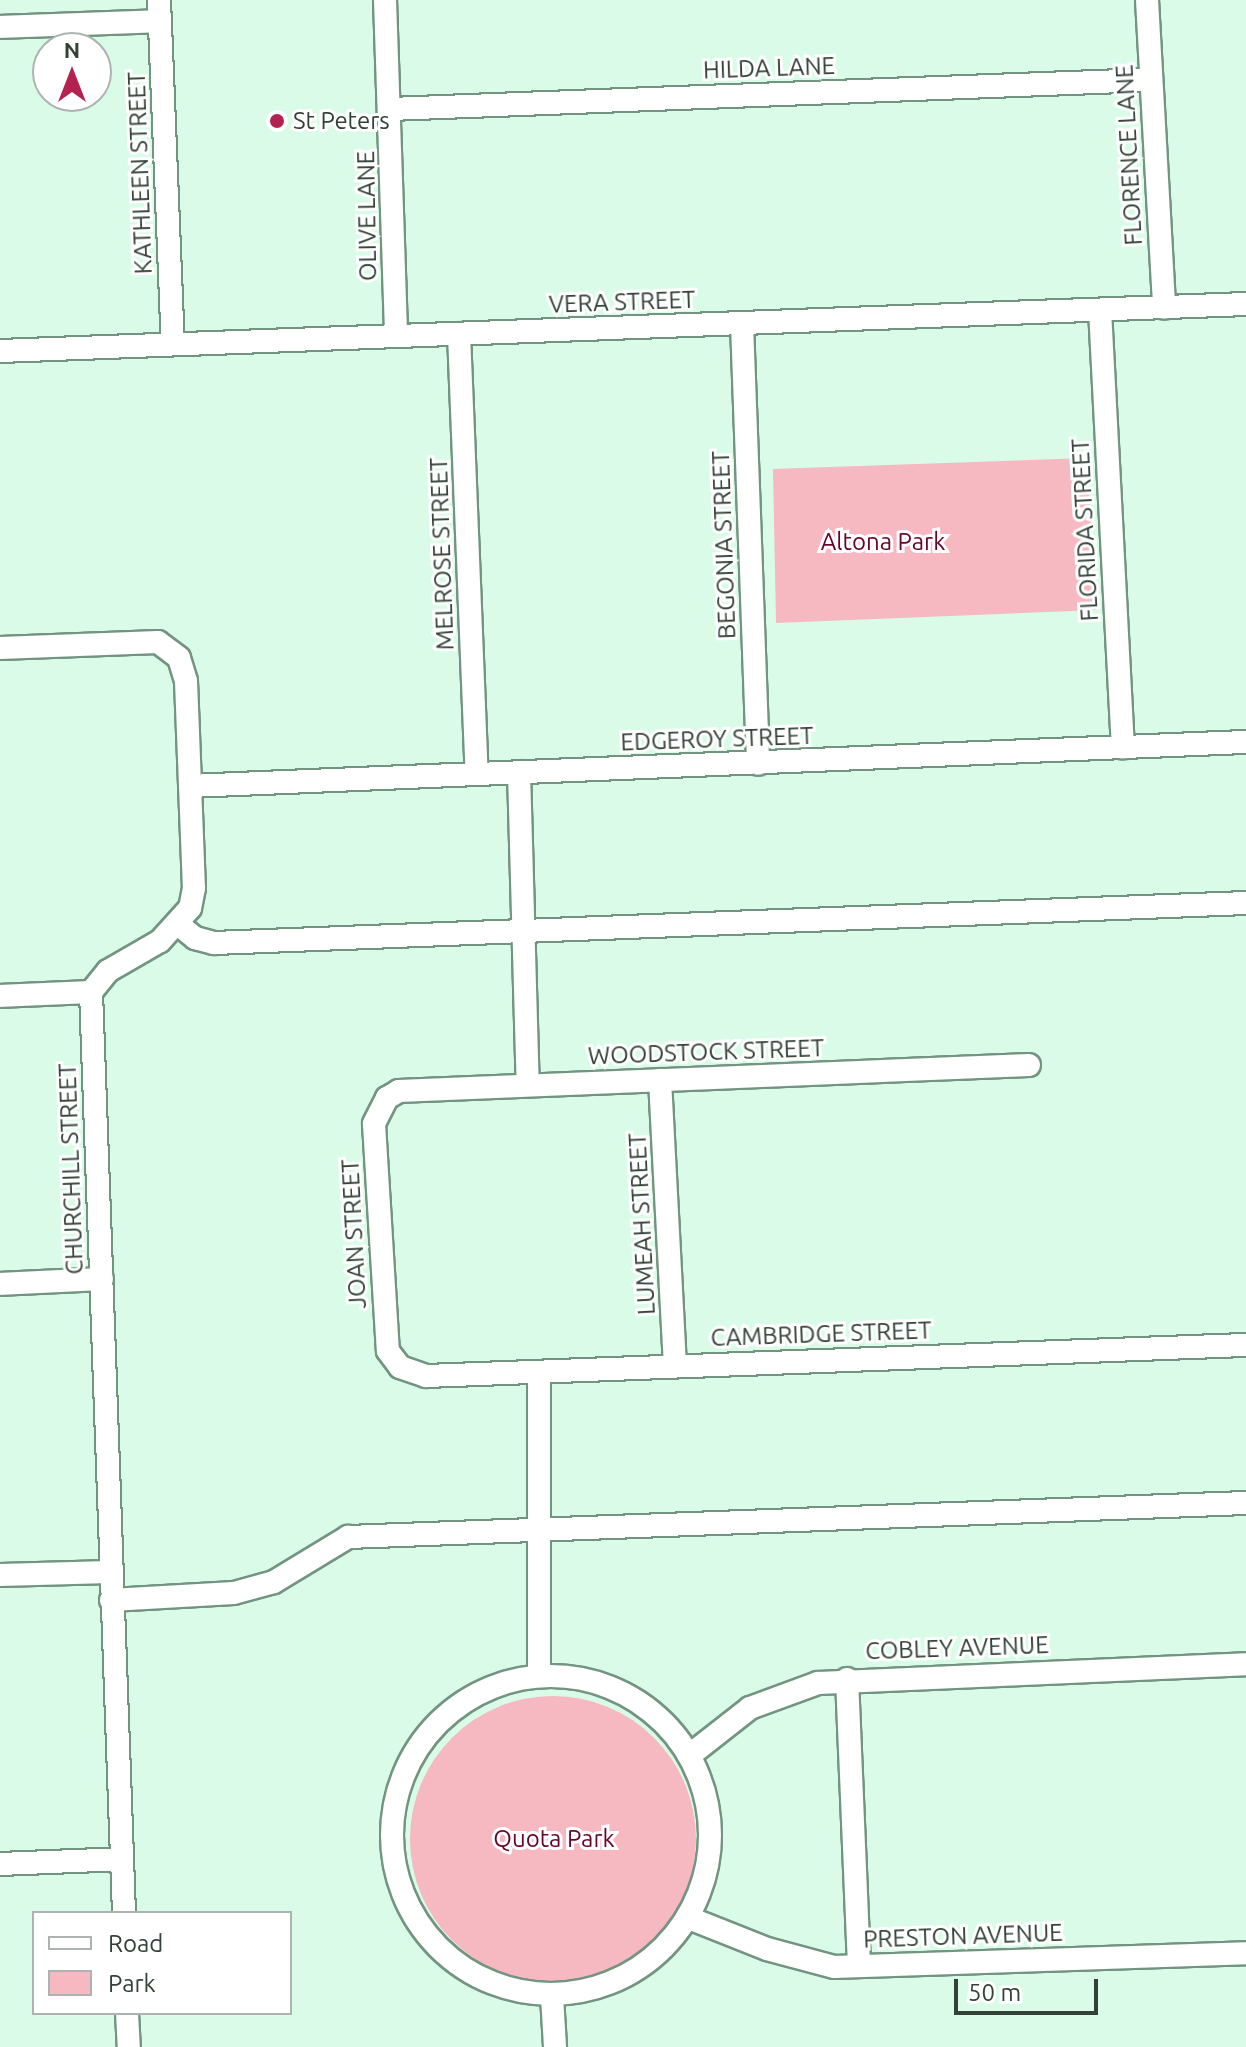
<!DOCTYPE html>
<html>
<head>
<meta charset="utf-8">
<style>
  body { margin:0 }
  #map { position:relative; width:1246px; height:2047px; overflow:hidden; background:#d9fbe8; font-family:Ubuntu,sans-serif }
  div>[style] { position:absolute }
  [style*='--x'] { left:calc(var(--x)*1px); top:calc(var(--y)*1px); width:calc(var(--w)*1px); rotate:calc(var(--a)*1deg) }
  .green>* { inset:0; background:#f6b8c1 }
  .round { border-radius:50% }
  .roads { filter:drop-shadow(2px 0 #749482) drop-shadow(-2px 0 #749482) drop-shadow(0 2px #749482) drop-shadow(0 -2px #749482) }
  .minor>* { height:22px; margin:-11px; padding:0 11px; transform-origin:11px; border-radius:11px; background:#fff }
  .minor>.ring { margin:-11px; padding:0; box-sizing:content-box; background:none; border:22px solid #fff; border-radius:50% }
  .dots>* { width:22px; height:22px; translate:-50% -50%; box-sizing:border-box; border:4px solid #fff; border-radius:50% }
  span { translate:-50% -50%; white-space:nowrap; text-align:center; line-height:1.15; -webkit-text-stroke:6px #fff; paint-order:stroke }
  .street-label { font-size:24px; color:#334139 }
  .poi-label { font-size:24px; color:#334139 }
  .left { translate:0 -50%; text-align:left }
  .park-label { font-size:24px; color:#670629 }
  .legend { position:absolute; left:32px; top:1911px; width:260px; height:104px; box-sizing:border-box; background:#fff; border:2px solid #adb3b0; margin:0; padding:10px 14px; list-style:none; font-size:24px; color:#334139 }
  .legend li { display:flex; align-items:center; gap:16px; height:40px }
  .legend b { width:40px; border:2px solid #adb3b0 }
  .north { position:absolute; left:32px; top:32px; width:80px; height:80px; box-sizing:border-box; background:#fff; border:2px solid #adb3b0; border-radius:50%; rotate:0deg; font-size:22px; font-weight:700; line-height:32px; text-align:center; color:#334139 }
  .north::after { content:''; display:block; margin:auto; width:28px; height:36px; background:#b32250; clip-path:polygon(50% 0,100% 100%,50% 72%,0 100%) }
  .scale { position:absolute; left:954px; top:1979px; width:144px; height:36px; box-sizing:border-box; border:4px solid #334139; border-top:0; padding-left:10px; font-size:24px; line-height:28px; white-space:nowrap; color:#334139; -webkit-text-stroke:6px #fff; paint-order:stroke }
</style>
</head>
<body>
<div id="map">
  <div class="green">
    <div style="clip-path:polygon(1087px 458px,1096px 610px,776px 623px,773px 469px)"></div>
    <div class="round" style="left:410px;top:1696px;width:286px;height:286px"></div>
  </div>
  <div class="roads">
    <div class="minor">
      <div style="--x:159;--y:0;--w:344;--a:87.7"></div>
      <div style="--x:385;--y:0;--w:335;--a:88.1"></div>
      <div style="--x:1147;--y:0;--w:308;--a:86.8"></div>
      <div style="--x:0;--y:27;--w:160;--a:-2.1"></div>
      <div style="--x:390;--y:109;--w:761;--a:-2.19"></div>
      <div style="--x:1100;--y:310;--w:438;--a:87"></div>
      <div style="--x:742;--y:324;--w:440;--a:87.9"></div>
      <div style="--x:459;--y:334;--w:439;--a:87.7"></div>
      <div style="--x:0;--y:351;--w:1247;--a:-2.16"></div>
      <div style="--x:0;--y:648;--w:158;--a:-2.2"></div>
      <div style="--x:158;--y:642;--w:26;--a:37"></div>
      <div style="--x:179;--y:658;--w:24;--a:73"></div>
      <div style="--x:186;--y:681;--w:207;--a:87.8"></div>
      <div style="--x:194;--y:888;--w:20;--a:101"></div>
      <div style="--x:190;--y:908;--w:45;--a:132.3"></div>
      <div style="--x:160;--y:941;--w:60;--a:150"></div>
      <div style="--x:108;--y:971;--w:27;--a:129"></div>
      <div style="--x:91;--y:992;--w:922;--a:87.95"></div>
      <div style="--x:519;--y:772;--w:313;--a:88.4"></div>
      <div style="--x:190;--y:786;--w:1057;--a:-2.39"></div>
      <div style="--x:179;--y:925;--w:21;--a:39"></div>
      <div style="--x:195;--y:938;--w:20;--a:15"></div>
      <div style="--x:214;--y:943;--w:1033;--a:-2.22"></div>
      <div style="--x:0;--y:996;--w:91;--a:-2.5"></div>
      <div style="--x:1029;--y:1065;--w:631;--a:177.64"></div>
      <div style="--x:399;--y:1091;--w:14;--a:150"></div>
      <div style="--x:387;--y:1098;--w:29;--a:117"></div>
      <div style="--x:374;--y:1124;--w:227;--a:86.5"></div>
      <div style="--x:388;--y:1351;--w:20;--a:53"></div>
      <div style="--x:400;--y:1367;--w:28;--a:19"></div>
      <div style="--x:426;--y:1376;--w:821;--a:-2.17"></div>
      <div style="--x:660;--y:1080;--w:286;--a:87"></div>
      <div style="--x:0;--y:1284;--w:102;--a:-2.8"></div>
      <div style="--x:0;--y:1575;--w:110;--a:-1.6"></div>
      <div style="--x:111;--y:1600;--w:123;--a:-3.3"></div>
      <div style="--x:234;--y:1593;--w:41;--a:-15.4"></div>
      <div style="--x:274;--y:1582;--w:87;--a:-31.3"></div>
      <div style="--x:348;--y:1537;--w:899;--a:-2.17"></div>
      <div class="ring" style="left:392px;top:1676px;width:296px;height:296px"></div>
      <div style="--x:539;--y:1676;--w:304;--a:-90"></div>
      <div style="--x:847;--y:1679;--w:287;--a:87.6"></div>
      <div style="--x:690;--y:1755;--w:76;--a:-38.1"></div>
      <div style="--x:750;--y:1708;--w:72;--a:-20.2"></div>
      <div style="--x:818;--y:1683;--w:428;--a:-2.5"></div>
      <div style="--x:0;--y:1864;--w:122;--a:-2.3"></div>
      <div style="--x:689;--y:1918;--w:84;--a:21.7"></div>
      <div style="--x:767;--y:1949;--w:69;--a:15"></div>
      <div style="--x:834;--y:1967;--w:412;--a:-1.9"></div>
      <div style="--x:552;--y:1996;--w:51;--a:86.6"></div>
      <div style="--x:127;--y:2013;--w:34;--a:87"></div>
    </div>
  </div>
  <div class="dots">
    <div style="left:277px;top:121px;background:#b32250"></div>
  </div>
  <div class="street-label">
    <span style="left:769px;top:68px;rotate:-2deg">HILDA LANE</span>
    <span style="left:1129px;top:155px;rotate:-93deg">FLORENCE LANE</span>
    <span style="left:140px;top:173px;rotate:-92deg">KATHLEEN STREET</span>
    <span style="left:367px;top:216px;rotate:-91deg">OLIVE LANE</span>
    <span style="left:622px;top:302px;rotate:-2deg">VERA STREET</span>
    <span style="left:1085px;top:530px;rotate:-93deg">FLORIDA STREET</span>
    <span style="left:724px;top:545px;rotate:-92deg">BEGONIA STREET</span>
    <span style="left:442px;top:554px;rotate:-92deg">MELROSE STREET</span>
    <span style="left:717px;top:739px;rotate:-2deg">EDGEROY STREET</span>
    <span style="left:706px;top:1052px;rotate:-2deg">WOODSTOCK STREET</span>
    <span style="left:71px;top:1169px;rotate:-92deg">CHURCHILL STREET</span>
    <span style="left:642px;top:1224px;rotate:-93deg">LUMEAH STREET</span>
    <span style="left:354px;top:1234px;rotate:-93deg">JOAN STREET</span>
    <span style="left:821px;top:1334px;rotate:-2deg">CAMBRIDGE STREET</span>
    <span style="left:957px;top:1648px;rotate:-2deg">COBLEY AVENUE</span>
    <span style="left:963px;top:1936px;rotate:-2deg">PRESTON AVENUE</span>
  </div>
  <div class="poi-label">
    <span class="left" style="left:293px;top:121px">St Peters</span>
  </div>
  <div class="park-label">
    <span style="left:883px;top:542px">Altona Park</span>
    <span style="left:554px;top:1839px">Quota Park</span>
  </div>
  <ul class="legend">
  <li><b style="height:10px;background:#fff"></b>Road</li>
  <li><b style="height:22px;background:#f6b8c1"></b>Park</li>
  </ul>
  <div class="north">N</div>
  <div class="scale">50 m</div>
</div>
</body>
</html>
